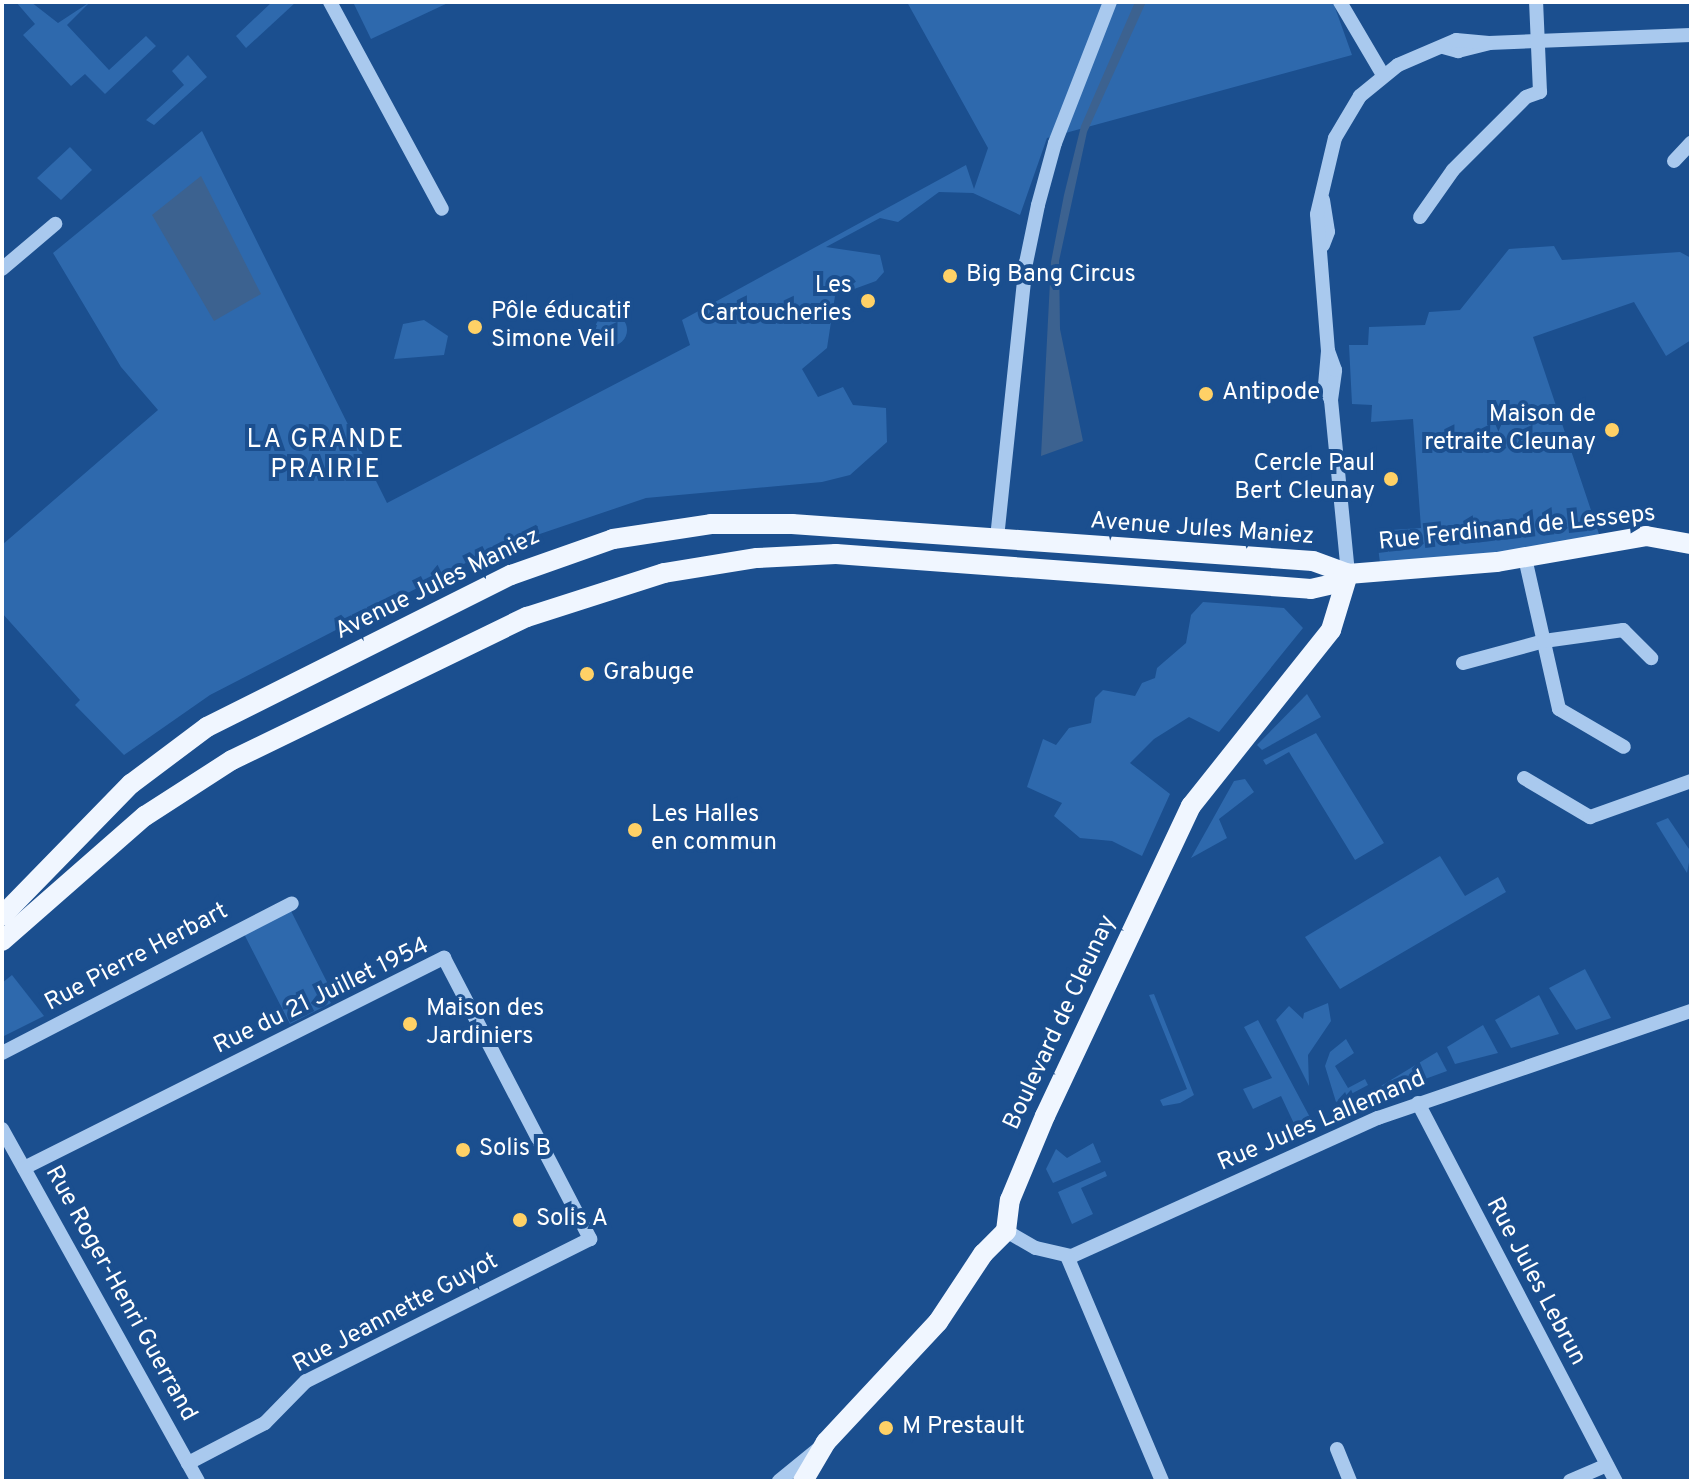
<!DOCTYPE html>
<html>
<head>
<meta charset="utf-8">
<style>
  body { margin:0 }
  #map { position:relative; width:1693px; height:1483px; overflow:hidden; background:#1b4f8f; font-family:Overpass,sans-serif }
  div>[style] { position:absolute }
  [style*='--x'] { left:calc(var(--x)*1px); top:calc(var(--y)*1px); width:calc(var(--w)*1px); rotate:calc(var(--a)*1deg) }
  .green>* { inset:0; background:#2e69ad }
  .round { border-radius:50% }
  .water>* { inset:0; background:#3c6290 }
  .minor>* { height:14px; margin:-7px; padding:0 7px; transform-origin:7px; border-radius:7px; background:#a9c9ee }
  .major>* { height:20px; margin:-10px; padding:0 10px; transform-origin:10px; border-radius:10px; background:#f0f6ff }
  .dots>* { width:22px; height:22px; translate:-50% -50%; box-sizing:border-box; border:4px solid #1b4f8f; border-radius:50% }
  span { translate:-50% -50%; white-space:nowrap; text-align:center; line-height:1.15; -webkit-text-stroke:8px #1b4f8f; paint-order:stroke }
  .poi-label { font-size:24px; color:#fff }
  .left { translate:0 -50%; text-align:left }
  .right { translate:-100% -50%; text-align:right }
  .street-label { font-size:24px; color:#fff }
  .neighbourhood-label { font-size:26px; color:#fff; letter-spacing:2px }
  .frame { position:absolute; inset:0; border:4px solid #fff; pointer-events:none }
</style>
</head>
<body>
<div id="map">
  <div class="green">
    <div style="clip-path:polygon(16px 2px,31px 2px,58px 23px,90px 2px,67px 25px,109px 70px,146px 36px,156px 46px,105px 94px,85px 74px,71px 86px,23px 35px,35px 24px)"></div>
    <div style="clip-path:polygon(272px 2px,296px 2px,246px 48px,236px 36px)"></div>
    <div style="clip-path:polygon(353px 2px,450px 2px,371px 39px)"></div>
    <div style="clip-path:polygon(907px 2px,1333px 2px,1352px 55px,1047px 138px,1020px 215px,973px 193px,939px 192px,898px 222px,880px 218px,826px 247px,880px 255px,884px 272px,876px 281px,835px 296px,827px 348px,802px 369px,818px 397px,843px 387px,853px 405px,886px 408px,887px 442px,850px 475px,822px 482px,646px 498px,487px 552px,210px 695px,124px 755px,75px 705px,80px 700px,2px 613px,2px 545px,158px 410px,121px 367px,53px 253px,202px 131px,387px 503px,690px 345px,682px 320px,966px 165px,974px 189px,988px 148px)"></div>
    <div style="clip-path:polygon(188px 55px,207px 77px,154px 125px,146px 120px,184px 85px,172px 71px)"></div>
    <div style="clip-path:polygon(70px 147px,92px 170px,61px 200px,37px 178px)"></div>
    <div style="clip-path:polygon(1554px 246px,1562px 260px,1680px 252px,1691px 258px,1691px 340px,1666px 356px,1634px 302px,1533px 337px,1602px 543px,1381px 571px,1376px 531px,1421px 528px,1413px 419px,1371px 422px,1372px 405px,1352px 404px,1349px 345px,1368px 345px,1369px 327px,1425px 325px,1429px 312px,1460px 310px,1509px 249px)"></div>
    <div class="round" style="left:595px;top:314px;width:32px;height:32px"></div>
    <div style="clip-path:polygon(424px 320px,448px 336px,444px 355px,394px 359px,403px 324px)"></div>
    <div style="clip-path:polygon(1203px 602px,1284px 608px,1303px 628px,1219px 732px,1189px 717px,1154px 739px,1130px 763px,1170px 794px,1142px 856px,1112px 841px,1080px 838px,1054px 816px,1062px 803px,1027px 787px,1043px 739px,1056px 745px,1069px 728px,1091px 723px,1095px 698px,1103px 690px,1135px 696px,1142px 683px,1155px 678px,1157px 668px,1186px 643px,1191px 615px)"></div>
    <div style="clip-path:polygon(1307px 694px,1321px 717px,1262px 750px,1257px 745px)"></div>
    <div style="clip-path:polygon(1316px 733px,1384px 843px,1355px 860px,1289px 752px,1266px 765px,1263px 760px)"></div>
    <div style="clip-path:polygon(1245px 779px,1254px 792px,1219px 819px,1227px 838px,1191px 858px,1234px 781px)"></div>
    <div style="clip-path:polygon(1668px 818px,1691px 852px,1687px 873px,1656px 823px)"></div>
    <div style="clip-path:polygon(1440px 856px,1465px 896px,1498px 877px,1506px 892px,1340px 989px,1305px 937px)"></div>
    <div style="clip-path:polygon(290px 909px,329px 986px,323px 990px,331px 1003px,290px 1024px,242px 930px)"></div>
    <div style="clip-path:polygon(1585px 969px,1611px 1018px,1576px 1030px,1549px 988px)"></div>
    <div style="clip-path:polygon(12px 975px,44px 1016px,2px 1037px,2px 983px)"></div>
    <div style="clip-path:polygon(1154px 994px,1194px 1095px,1180px 1103px,1163px 1106px,1160px 1100px,1187px 1089px,1149px 995px)"></div>
    <div style="clip-path:polygon(1539px 995px,1559px 1034px,1511px 1048px,1495px 1020px)"></div>
    <div style="clip-path:polygon(1328px 1003px,1331px 1021px,1308px 1055px,1309px 1086px,1276px 1020px,1289px 1006px,1303px 1019px,1304px 1013px)"></div>
    <div style="clip-path:polygon(1258px 1020px,1313px 1123px,1297px 1130px,1281px 1096px,1253px 1109px,1243px 1089px,1272px 1078px,1244px 1027px)"></div>
    <div style="clip-path:polygon(1483px 1025px,1498px 1053px,1455px 1064px,1447px 1047px)"></div>
    <div style="clip-path:polygon(1346px 1039px,1354px 1053px,1335px 1066px,1348px 1088px,1365px 1079px,1368px 1085px,1336px 1102px,1325px 1066px,1330px 1052px)"></div>
    <div style="clip-path:polygon(1437px 1052px,1447px 1071px,1343px 1109px)"></div>
    <div style="clip-path:polygon(1093px 1143px,1101px 1162px,1053px 1183px,1046px 1169px,1056px 1149px,1067px 1158px)"></div>
    <div style="clip-path:polygon(1105px 1171px,1107px 1176px,1081px 1188px,1093px 1214px,1072px 1224px,1058px 1192px)"></div>
  </div>
  <div class="water">
    <div style="clip-path:polygon(1135px 2px,1146px 2px,1087px 132px,1059px 261px,1060px 329px,1083px 441px,1041px 456px,1051px 262px,1064px 195px,1081px 126px)"></div>
    <div style="clip-path:polygon(201px 176px,261px 294px,214px 321px,152px 215px)"></div>
  </div>
  <div class="minor">
    <div style="--x:330;--y:2;--w:235;--a:61.6"></div>
    <div style="--x:1340;--y:2;--w:85;--a:59.5"></div>
    <div style="--x:1443;--y:47;--w:16;--a:15"></div>
    <div style="--x:1458;--y:51;--w:32;--a:-14"></div>
    <div style="--x:1489;--y:43;--w:202;--a:-2.3"></div>
    <div style="--x:1674;--y:161;--w:25;--a:-47"></div>
    <div style="--x:1323;--y:200;--w:32;--a:81"></div>
    <div style="--x:1328;--y:232;--w:14;--a:111"></div>
    <div style="--x:1420;--y:217;--w:57;--a:-54.9"></div>
    <div style="--x:1453;--y:170;--w:103;--a:-45"></div>
    <div style="--x:1526;--y:97;--w:15;--a:-20"></div>
    <div style="--x:1540;--y:92;--w:90;--a:-92.5"></div>
    <div style="--x:2;--y:269;--w:70;--a:-40.3"></div>
    <div style="--x:1328;--y:351;--w:36;--a:95"></div>
    <div style="--x:1325;--y:387;--w:14;--a:65"></div>
    <div style="--x:1331;--y:400;--w:175;--a:84.4"></div>
    <div style="--x:1331;--y:400;--w:30;--a:-82"></div>
    <div style="--x:1335;--y:370;--w:20;--a:-110"></div>
    <div style="--x:1328;--y:351;--w:137;--a:-94.6"></div>
    <div style="--x:1317;--y:214;--w:78;--a:-76.7"></div>
    <div style="--x:1335;--y:138;--w:49;--a:-59.2"></div>
    <div style="--x:1360;--y:96;--w:49;--a:-39.2"></div>
    <div style="--x:1398;--y:65;--w:63;--a:-23.3"></div>
    <div style="--x:1456;--y:40;--w:33;--a:5"></div>
    <div style="--x:997;--y:538;--w:277;--a:-84"></div>
    <div style="--x:1026;--y:263;--w:59;--a:-78.3"></div>
    <div style="--x:1038;--y:205;--w:64;--a:-74.7"></div>
    <div style="--x:1055;--y:143;--w:151;--a:-68.7"></div>
    <div style="--x:1525;--y:558;--w:155;--a:77.3"></div>
    <div style="--x:1559;--y:709;--w:75;--a:30.3"></div>
    <div style="--x:1463;--y:663;--w:84;--a:-15.2"></div>
    <div style="--x:1544;--y:641;--w:80;--a:-7.9"></div>
    <div style="--x:1623;--y:630;--w:40;--a:45"></div>
    <div style="--x:1524;--y:778;--w:77;--a:30.6"></div>
    <div style="--x:1590;--y:817;--w:107;--a:-19.6"></div>
    <div style="--x:2;--y:1053;--w:326;--a:-27.3"></div>
    <div style="--x:1418;--y:1103;--w:427;--a:62.4"></div>
    <div style="--x:2;--y:1129;--w:403;--a:60.9"></div>
    <div style="--x:24;--y:1168;--w:470;--a:-26.6"></div>
    <div style="--x:444;--y:958;--w:317;--a:62.5"></div>
    <div style="--x:590;--y:1239;--w:318;--a:153.4"></div>
    <div style="--x:306;--y:1381;--w:59;--a:134.3"></div>
    <div style="--x:265;--y:1423;--w:87;--a:152.5"></div>
    <div style="--x:1006;--y:1231;--w:34;--a:30"></div>
    <div style="--x:1036;--y:1248;--w:37;--a:13"></div>
    <div style="--x:1072;--y:1256;--w:336;--a:-24.3"></div>
    <div style="--x:1378;--y:1118;--w:331;--a:-18.9"></div>
    <div style="--x:1067;--y:1256;--w:244;--a:67.1"></div>
    <div style="--x:1337;--y:1449;--w:35;--a:68"></div>
    <div style="--x:779;--y:1481;--w:49;--a:-39.2"></div>
    <div style="--x:1570;--y:1481;--w:40;--a:-23.4"></div>
  </div>
  <div class="major">
    <div style="--x:1348;--y:574;--w:149;--a:-4.6"></div>
    <div style="--x:1497;--y:562;--w:151;--a:-9.9"></div>
    <div style="--x:1646;--y:536;--w:46;--a:10.1"></div>
    <div style="--x:2;--y:916;--w:185;--a:-45.7"></div>
    <div style="--x:131;--y:784;--w:95;--a:-36.9"></div>
    <div style="--x:207;--y:727;--w:340;--a:-26.6"></div>
    <div style="--x:511;--y:575;--w:108;--a:-19.4"></div>
    <div style="--x:613;--y:539;--w:99;--a:-8.7"></div>
    <div style="--x:711;--y:524;--w:81;--a:0"></div>
    <div style="--x:792;--y:524;--w:522;--a:4.06"></div>
    <div style="--x:1313;--y:561;--w:37;--a:20"></div>
    <div style="--x:2;--y:941;--w:190;--a:-41.2"></div>
    <div style="--x:145;--y:816;--w:103;--a:-32.8"></div>
    <div style="--x:232;--y:760;--w:328;--a:-25.9"></div>
    <div style="--x:527;--y:617;--w:144;--a:-17.8"></div>
    <div style="--x:664;--y:573;--w:94;--a:-9.2"></div>
    <div style="--x:757;--y:558;--w:79;--a:-2.9"></div>
    <div style="--x:836;--y:554;--w:476;--a:4.2"></div>
    <div style="--x:1311;--y:589;--w:27;--a:-13"></div>
    <div style="--x:1337;--y:583;--w:14;--a:-39"></div>
    <div style="--x:803;--y:1481;--w:45;--a:-59.5"></div>
    <div style="--x:826;--y:1442;--w:164;--a:-47"></div>
    <div style="--x:938;--y:1322;--w:82;--a:-56.5"></div>
    <div style="--x:983;--y:1254;--w:33;--a:-45"></div>
    <div style="--x:1006;--y:1231;--w:31;--a:-83"></div>
    <div style="--x:1010;--y:1200;--w:91;--a:-67.4"></div>
    <div style="--x:1045;--y:1116;--w:343;--a:-64.8"></div>
    <div style="--x:1191;--y:806;--w:225;--a:-51.5"></div>
    <div style="--x:1331;--y:630;--w:59;--a:-73.1"></div>
  </div>
  <div class="dots">
    <div style="left:950px;top:276px;background:#ffd166"></div>
    <div style="left:868px;top:301px;background:#ffd166"></div>
    <div style="left:475px;top:327px;background:#ffd166"></div>
    <div style="left:1206px;top:394px;background:#ffd166"></div>
    <div style="left:1612px;top:430px;background:#ffd166"></div>
    <div style="left:1391px;top:479px;background:#ffd166"></div>
    <div style="left:587px;top:674px;background:#ffd166"></div>
    <div style="left:635px;top:830px;background:#ffd166"></div>
    <div style="left:410px;top:1024px;background:#ffd166"></div>
    <div style="left:463px;top:1150px;background:#ffd166"></div>
    <div style="left:520px;top:1220px;background:#ffd166"></div>
    <div style="left:886px;top:1428px;background:#ffd166"></div>
  </div>
  <div class="poi-label">
    <span class="left" style="left:966px;top:276px">Big Bang Circus</span>
    <span class="right" style="left:852px;top:301px">Les<br>Cartoucheries</span>
    <span class="left" style="left:491px;top:327px">Pôle éducatif<br>Simone Veil</span>
    <span class="left" style="left:1222px;top:394px">Antipode</span>
    <span class="right" style="left:1596px;top:430px">Maison de<br>retraite Cleunay</span>
    <span class="right" style="left:1375px;top:479px">Cercle Paul<br>Bert Cleunay</span>
    <span class="left" style="left:603px;top:674px">Grabuge</span>
    <span class="left" style="left:651px;top:830px">Les Halles<br>en commun</span>
    <span class="left" style="left:426px;top:1024px">Maison des<br>Jardiniers</span>
    <span class="left" style="left:479px;top:1150px">Solis B</span>
    <span class="left" style="left:536px;top:1220px">Solis A</span>
    <span class="left" style="left:902px;top:1428px">M Prestault</span>
  </div>
  <div class="street-label">
    <span style="left:1517px;top:529px;rotate:-6deg">Rue Ferdinand de Lesseps</span>
    <span style="left:1202px;top:530px;rotate:4deg">Avenue Jules Maniez</span>
    <span style="left:438px;top:585px;rotate:-26deg">Avenue Jules Maniez</span>
    <span style="left:137px;top:958px;rotate:-28deg">Rue Pierre Herbart</span>
    <span style="left:322px;top:997px;rotate:-26deg">Rue du 21 Juillet 1954</span>
    <span style="left:1061px;top:1023px;rotate:-65deg">Boulevard de Cleunay</span>
    <span style="left:1322px;top:1122px;rotate:-23deg">Rue Jules Lallemand</span>
    <span style="left:1535px;top:1282px;rotate:62deg">Rue Jules Lebrun</span>
    <span style="left:120px;top:1294px;rotate:61deg">Rue Roger-Henri Guerrand</span>
    <span style="left:396px;top:1314px;rotate:-28deg">Rue Jeannette Guyot</span>
  </div>
  <div class="neighbourhood-label">
    <span style="left:326px;top:456px">LA GRANDE<br>PRAIRIE</span>
  </div>
  <div class="frame"></div>
</div>
</body>
</html>
